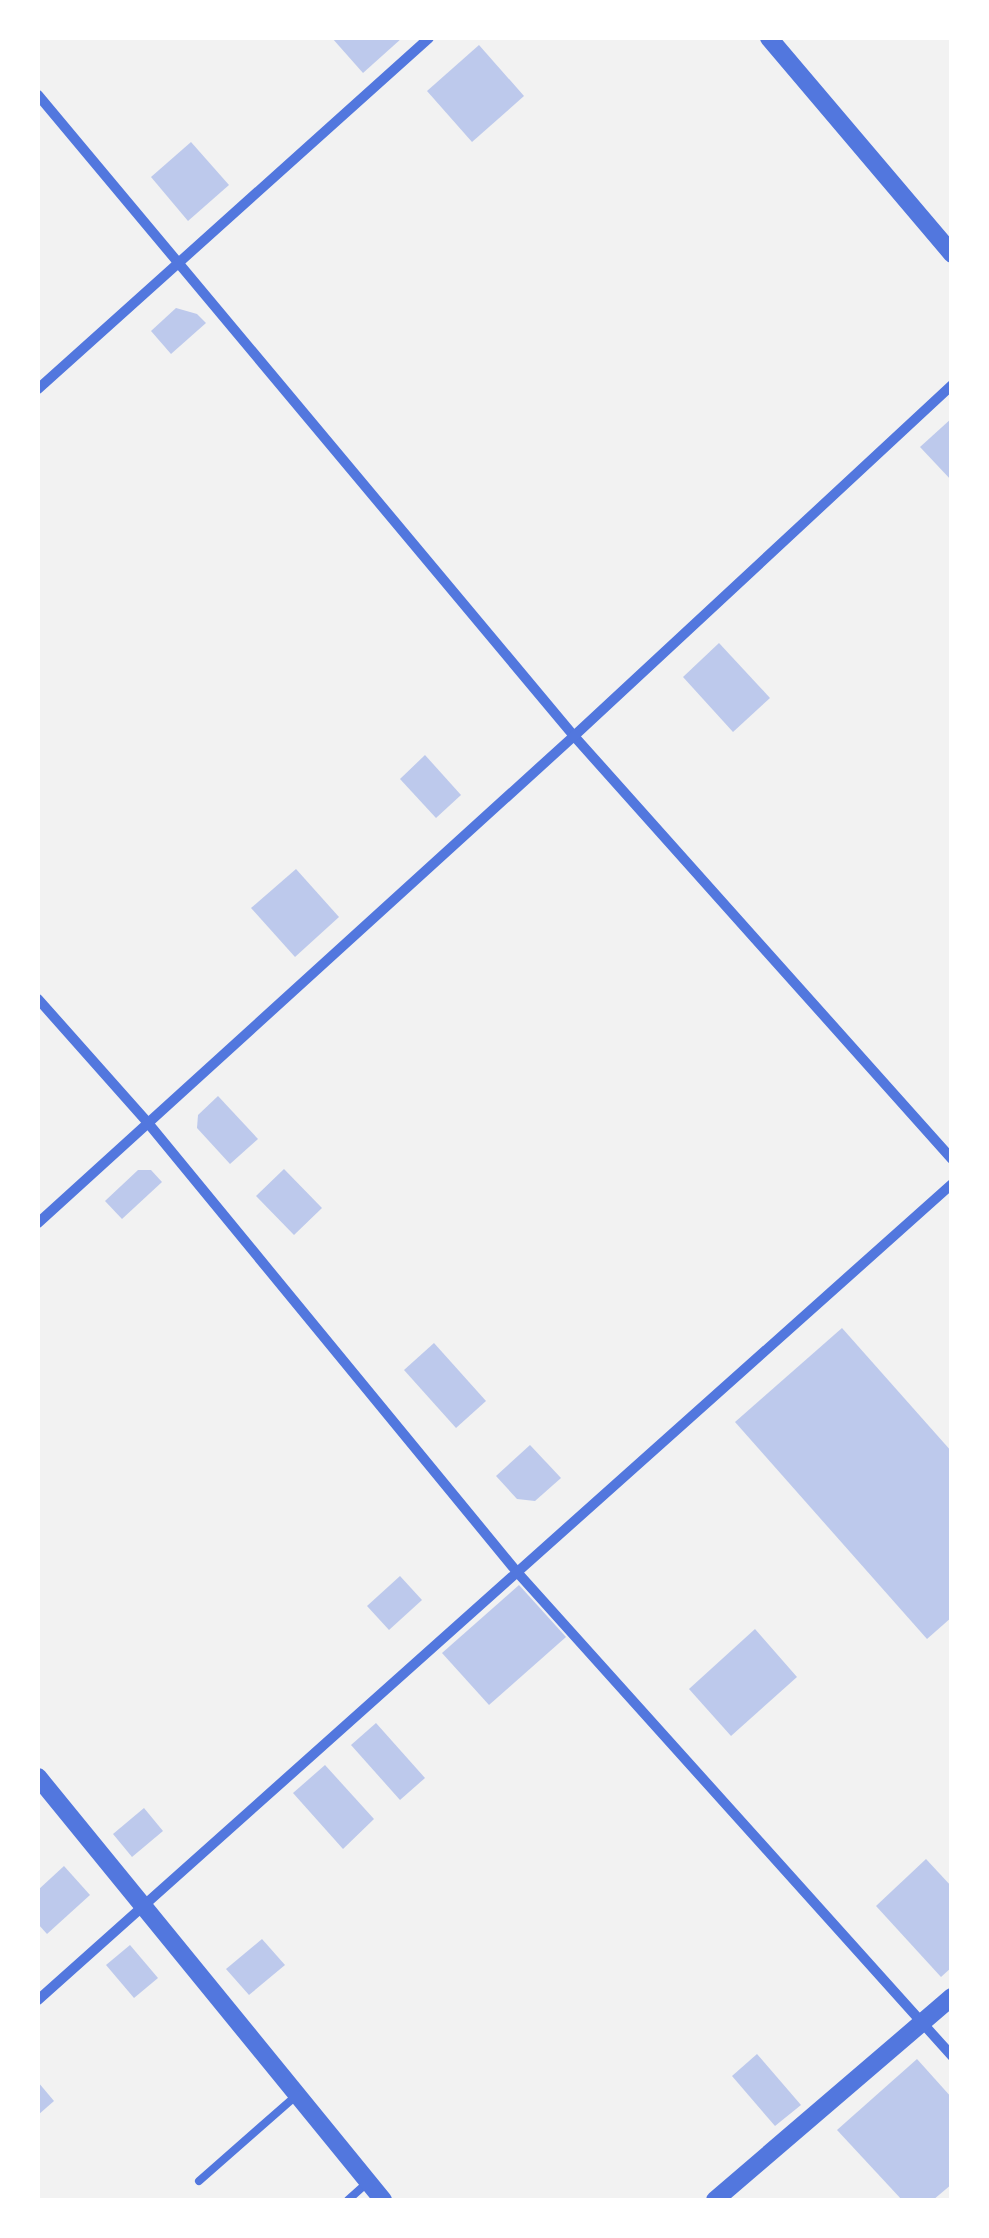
<!DOCTYPE html>
<html>
<head>
<meta charset="utf-8">
<style>
  body { margin:0 }
  #map { position:relative; width:989px; height:2238px; overflow:hidden; background:#f2f2f2; font-family:"Noto Sans",sans-serif }
  div>[style] { position:absolute }
  [style*='--x'] { left:calc(var(--x)*1px); top:calc(var(--y)*1px); width:calc(var(--w)*1px); rotate:calc(var(--a)*1deg) }
  .building>* { inset:0; background:#bdc9ec }
  .service>* { height:8px; margin:-4px; padding:0 4px; transform-origin:4px; border-radius:4px; background:#5277de }
  .minor>* { height:10px; margin:-5px; padding:0 5px; transform-origin:5px; border-radius:5px; background:#5277de }
  .tertiary>* { height:18px; margin:-9px; padding:0 9px; transform-origin:9px; border-radius:9px; background:#5277de }
  span { translate:-50% -50%; white-space:nowrap; text-align:center; line-height:1.15; -webkit-text-stroke:8px #fff; paint-order:stroke }
  .frame { position:absolute; inset:0; border:40px solid #fff; pointer-events:none }
</style>
</head>
<body>
<div id="map">
  <div class="building">
    <div style="clip-path:polygon(332px 38px,402px 38px,363px 73px)"></div>
    <div style="clip-path:polygon(479px 45px,524px 96px,472px 142px,427px 91px)"></div>
    <div style="clip-path:polygon(191px 142px,229px 185px,188px 221px,151px 177px)"></div>
    <div style="clip-path:polygon(176px 308px,197px 314px,206px 323px,171px 354px,151px 331px)"></div>
    <div style="clip-path:polygon(952px 418px,952px 481px,920px 447px)"></div>
    <div style="clip-path:polygon(719px 643px,770px 698px,733px 732px,683px 677px)"></div>
    <div style="clip-path:polygon(425px 755px,461px 795px,436px 818px,400px 779px)"></div>
    <div style="clip-path:polygon(296px 869px,339px 917px,295px 957px,251px 908px)"></div>
    <div style="clip-path:polygon(218px 1096px,258px 1139px,230px 1164px,197px 1128px,198px 1115px)"></div>
    <div style="clip-path:polygon(284px 1169px,322px 1208px,294px 1235px,256px 1196px)"></div>
    <div style="clip-path:polygon(138px 1170px,151px 1170px,162px 1182px,122px 1219px,105px 1201px)"></div>
    <div style="clip-path:polygon(842px 1328px,952px 1452px,952px 1617px,927px 1639px,735px 1422px)"></div>
    <div style="clip-path:polygon(434px 1343px,486px 1401px,456px 1428px,404px 1370px)"></div>
    <div style="clip-path:polygon(530px 1445px,561px 1478px,535px 1501px,517px 1499px,496px 1476px)"></div>
    <div style="clip-path:polygon(400px 1576px,422px 1600px,389px 1630px,367px 1606px)"></div>
    <div style="clip-path:polygon(519px 1585px,566px 1637px,489px 1705px,442px 1653px)"></div>
    <div style="clip-path:polygon(755px 1629px,797px 1677px,731px 1736px,689px 1689px)"></div>
    <div style="clip-path:polygon(376px 1723px,425px 1778px,400px 1800px,351px 1745px)"></div>
    <div style="clip-path:polygon(325px 1765px,374px 1819px,343px 1849px,293px 1793px)"></div>
    <div style="clip-path:polygon(144px 1808px,163px 1831px,132px 1857px,113px 1834px)"></div>
    <div style="clip-path:polygon(926px 1859px,952px 1887px,952px 1967px,941px 1977px,876px 1906px)"></div>
    <div style="clip-path:polygon(64px 1866px,90px 1895px,47px 1934px,38px 1924px,38px 1890px)"></div>
    <div style="clip-path:polygon(262px 1939px,285px 1965px,249px 1995px,226px 1969px)"></div>
    <div style="clip-path:polygon(130px 1945px,158px 1978px,134px 1998px,106px 1965px)"></div>
    <div style="clip-path:polygon(757px 2054px,801px 2105px,775px 2126px,732px 2076px)"></div>
    <div style="clip-path:polygon(917px 2059px,952px 2098px,952px 2184px,933px 2200px,902px 2200px,837px 2130px)"></div>
    <div style="clip-path:polygon(38px 2082px,54px 2101px,38px 2115px)"></div>
  </div>
  <div class="service">
    <div style="--x:199;--y:2181;--w:130;--a:-41.3"></div>
    <div style="--x:348;--y:2200;--w:27;--a:-42"></div>
  </div>
  <div class="minor">
    <div style="--x:38;--y:95;--w:836;--a:50.1"></div>
    <div style="--x:574;--y:736;--w:567;--a:48.22"></div>
    <div style="--x:38;--y:389;--w:525;--a:-41.91"></div>
    <div style="--x:38;--y:999;--w:166;--a:48.4"></div>
    <div style="--x:148;--y:1123;--w:581;--a:50.59"></div>
    <div style="--x:517;--y:1572;--w:651;--a:48.05"></div>
    <div style="--x:38;--y:1223;--w:724;--a:-42.26"></div>
    <div style="--x:574;--y:736;--w:516;--a:-42.88"></div>
    <div style="--x:38;--y:2000;--w:1225;--a:-41.76"></div>
  </div>
  <div class="tertiary">
    <div style="--x:769;--y:38;--w:283;--a:49.7"></div>
    <div style="--x:38;--y:1777;--w:546;--a:50.8"></div>
    <div style="--x:715;--y:2200;--w:312;--a:-40.6"></div>
  </div>
  <div class="frame"></div>
</div>
</body>
</html>
